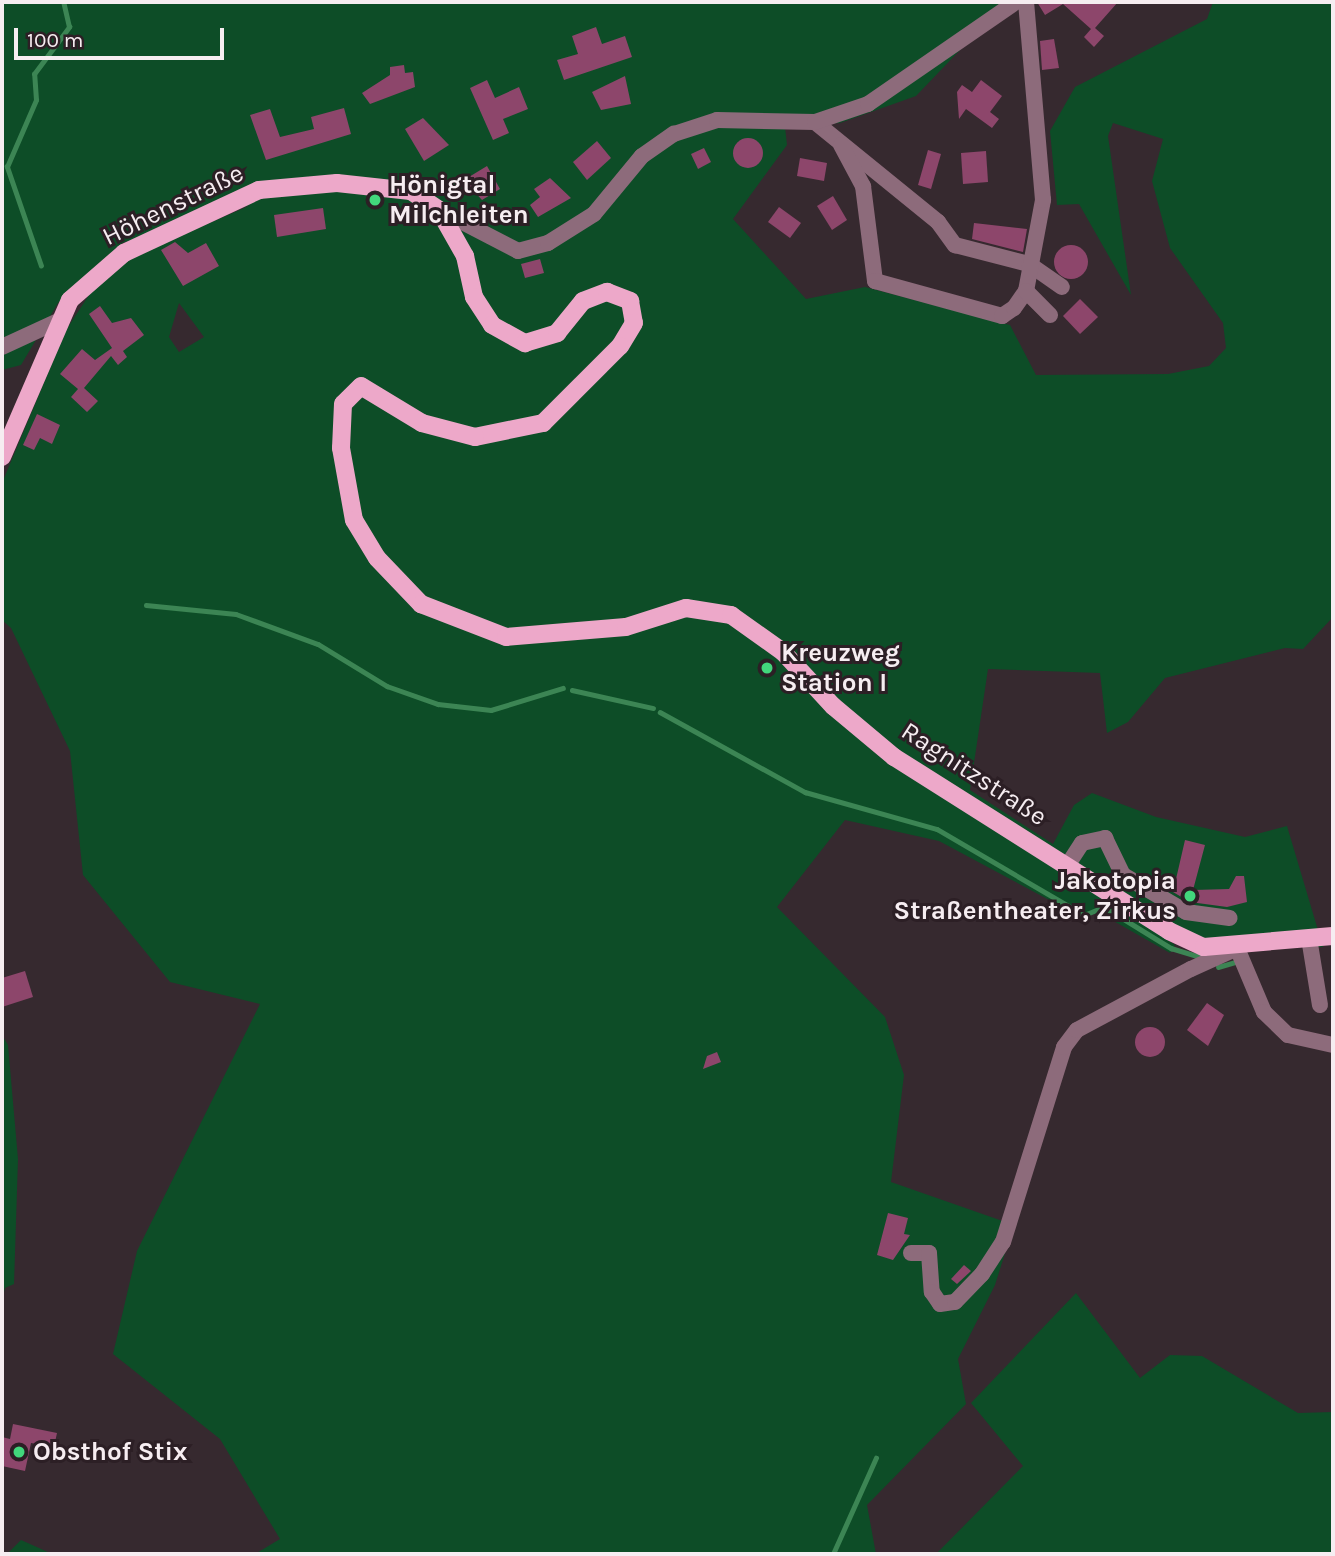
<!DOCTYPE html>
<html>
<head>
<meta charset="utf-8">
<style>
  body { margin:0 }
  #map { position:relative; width:1335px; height:1556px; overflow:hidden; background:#36292f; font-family:Karla,sans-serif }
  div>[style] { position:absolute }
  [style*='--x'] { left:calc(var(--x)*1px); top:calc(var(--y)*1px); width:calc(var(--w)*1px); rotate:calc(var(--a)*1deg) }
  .green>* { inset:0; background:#0d4d27 }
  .stream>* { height:4.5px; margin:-2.25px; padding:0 2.25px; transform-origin:2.25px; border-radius:2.25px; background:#3c8554 }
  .building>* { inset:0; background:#8d466b }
  .round { border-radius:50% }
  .minor>* { height:16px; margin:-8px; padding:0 8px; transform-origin:8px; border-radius:8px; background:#8d6b7b }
  .major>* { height:18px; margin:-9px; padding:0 9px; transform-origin:9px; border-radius:9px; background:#eda8c9 }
  .dots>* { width:19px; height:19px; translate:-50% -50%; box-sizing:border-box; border:4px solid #2c1f25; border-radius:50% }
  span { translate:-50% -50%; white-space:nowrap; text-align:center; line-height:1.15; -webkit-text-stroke:6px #2c1f25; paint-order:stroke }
  .poi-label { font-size:26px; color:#f6edf1; font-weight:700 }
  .left { translate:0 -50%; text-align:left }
  .right { translate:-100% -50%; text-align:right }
  .street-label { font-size:26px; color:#f6edf1 }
  .frame { position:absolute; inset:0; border:4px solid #f6edf1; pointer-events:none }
  .scale { position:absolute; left:14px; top:28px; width:210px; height:32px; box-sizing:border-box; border:4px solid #f6edf1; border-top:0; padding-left:9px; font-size:21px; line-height:24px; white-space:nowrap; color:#f6edf1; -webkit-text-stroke:5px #2c1f25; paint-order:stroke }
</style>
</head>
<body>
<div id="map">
  <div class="green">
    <div style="clip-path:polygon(evenodd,2px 2px,1006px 2px,916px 96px,840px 123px,785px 127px,787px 145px,733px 219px,806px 299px,865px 287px,1010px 325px,1036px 375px,1168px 374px,1209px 366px,1226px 348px,1223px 323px,1170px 248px,1152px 181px,1163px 139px,1113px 123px,1108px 136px,1131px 295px,1079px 204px,1057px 205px,1050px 131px,1075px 87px,1207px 19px,1213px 2px,1333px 2px,1333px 617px,1303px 649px,1285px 648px,1165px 678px,1128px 722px,1107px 733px,1100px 673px,988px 669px,970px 790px,1053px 844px,1074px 805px,1092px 793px,1156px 817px,1245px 837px,1287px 826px,1323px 947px,1204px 947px,1093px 891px,1175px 945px,1170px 953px,1103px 915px,1068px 910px,939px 841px,845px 820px,777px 907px,885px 1017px,904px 1075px,891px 1182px,1014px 1225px,995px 1285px,958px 1359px,966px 1404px,867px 1505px,876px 1554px,255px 1554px,280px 1539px,220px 1439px,113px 1354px,137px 1251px,260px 1004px,170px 982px,83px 875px,70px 751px,11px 628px,2px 620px,2px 483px,66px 330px,91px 292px,129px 258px,251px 205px,122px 243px,58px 303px,21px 365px,2px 370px,2px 2px,179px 303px,204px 337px,179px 352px,169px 337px,179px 303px)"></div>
    <div style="clip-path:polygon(2px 1035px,8px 1045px,18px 1159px,14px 1284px,5px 1288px,2px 1301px)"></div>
    <div style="clip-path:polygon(1076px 1293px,1140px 1378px,1170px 1355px,1202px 1356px,1298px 1413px,1333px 1412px,1333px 1554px,936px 1554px,1023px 1466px,971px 1403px)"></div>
    <div style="clip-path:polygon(21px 1540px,39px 1548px,52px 1554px,7px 1554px)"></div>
  </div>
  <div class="stream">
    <div style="--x:41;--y:266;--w:105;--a:-109"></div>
    <div style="--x:7;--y:167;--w:73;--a:-66.6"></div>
    <div style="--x:36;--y:100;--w:26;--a:-94"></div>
    <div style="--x:34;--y:74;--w:59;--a:-53.3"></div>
    <div style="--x:69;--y:27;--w:26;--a:-103"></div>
    <div style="--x:146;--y:605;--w:90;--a:5.7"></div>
    <div style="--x:236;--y:614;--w:87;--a:20.1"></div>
    <div style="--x:318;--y:644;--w:81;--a:31.3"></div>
    <div style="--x:387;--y:686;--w:54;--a:19.4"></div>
    <div style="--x:438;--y:704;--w:53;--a:6.5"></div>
    <div style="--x:491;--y:710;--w:75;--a:-17"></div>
    <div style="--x:572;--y:690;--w:83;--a:12.5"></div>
    <div style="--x:660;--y:712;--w:166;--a:28.9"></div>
    <div style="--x:805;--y:792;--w:137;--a:15.7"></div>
    <div style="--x:937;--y:829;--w:170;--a:30.3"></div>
    <div style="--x:1084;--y:915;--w:22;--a:-22"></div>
    <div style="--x:1104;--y:907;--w:79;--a:31.5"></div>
    <div style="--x:1171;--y:948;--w:34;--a:17"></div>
    <div style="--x:1218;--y:967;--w:19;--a:-16"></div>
    <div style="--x:833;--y:1554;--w:105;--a:-65.9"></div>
  </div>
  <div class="building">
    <div style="clip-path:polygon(1037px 2px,1118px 2px,1095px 28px,1104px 36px,1094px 47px,1084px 37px,1091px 29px,1063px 4px,1045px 15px)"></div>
    <div style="clip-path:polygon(596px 27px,602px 44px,625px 36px,632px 57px,564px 80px,557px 60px,578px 54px,572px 36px)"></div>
    <div style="clip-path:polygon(1054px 39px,1059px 68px,1042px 70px,1040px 41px)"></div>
    <div style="clip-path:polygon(404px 65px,405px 73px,413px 72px,415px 87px,370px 104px,362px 93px,390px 75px,390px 67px)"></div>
    <div style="clip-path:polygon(625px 76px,631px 104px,601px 110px,592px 92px)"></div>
    <div style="clip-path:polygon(487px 80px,495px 98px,519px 87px,528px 109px,503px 119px,509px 133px,493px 140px,470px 88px)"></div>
    <div style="clip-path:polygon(981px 80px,1002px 96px,990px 112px,999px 119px,992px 128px,966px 109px,959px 119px,957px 92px,962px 85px,972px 92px)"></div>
    <div style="clip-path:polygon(344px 108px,351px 134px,266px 160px,250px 115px,270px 109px,280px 137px,314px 129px,311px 117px)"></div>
    <div style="clip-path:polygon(423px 118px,449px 145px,424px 161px,405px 129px)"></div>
    <div class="round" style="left:733px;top:138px;width:30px;height:30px"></div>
    <div style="clip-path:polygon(597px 141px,611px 158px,587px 180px,573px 162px)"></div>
    <div style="clip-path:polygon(704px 148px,711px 162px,698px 169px,691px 154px)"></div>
    <div style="clip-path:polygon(928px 150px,941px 154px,931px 189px,918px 185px)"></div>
    <div style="clip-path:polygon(986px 151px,988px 182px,963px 184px,961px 153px)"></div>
    <div style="clip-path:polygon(800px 158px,827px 163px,824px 181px,797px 176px)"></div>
    <div style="clip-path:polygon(487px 166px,500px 189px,482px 200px,464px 180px)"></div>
    <div style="clip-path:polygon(550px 178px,571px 198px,538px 217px,530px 205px,540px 197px,534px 189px)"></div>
    <div style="clip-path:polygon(833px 196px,847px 220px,832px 230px,817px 206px)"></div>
    <div style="clip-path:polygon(779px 207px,801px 223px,790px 238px,768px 222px)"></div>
    <div style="clip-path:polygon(323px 208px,326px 229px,277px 237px,274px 215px)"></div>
    <div style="clip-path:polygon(974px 223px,1027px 229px,1023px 252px,972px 239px)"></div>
    <div style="clip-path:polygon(175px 242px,188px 253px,206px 243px,219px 266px,183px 286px,161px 250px)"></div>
    <div class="round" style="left:1054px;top:245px;width:34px;height:34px"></div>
    <div style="clip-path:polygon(540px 259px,544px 273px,525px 278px,521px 264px)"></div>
    <div style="clip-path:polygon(1080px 299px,1098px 317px,1080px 334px,1063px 316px)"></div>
    <div style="clip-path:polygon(100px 306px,112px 323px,131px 318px,144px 335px,123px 351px,127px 357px,118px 365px,111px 356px,84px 388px,98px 401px,87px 412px,71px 397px,78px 389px,60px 374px,82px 349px,95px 360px,112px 348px,89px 314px)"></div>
    <div style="clip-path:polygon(37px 414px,60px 425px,52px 444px,40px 438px,34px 450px,23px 445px)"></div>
    <div style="clip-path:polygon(1185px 840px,1205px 845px,1193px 890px,1229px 889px,1236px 876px,1244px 876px,1247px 902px,1227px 907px,1190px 902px,1173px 892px)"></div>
    <div style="clip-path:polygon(25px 971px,33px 997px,2px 1007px,2px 978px)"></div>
    <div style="clip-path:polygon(1207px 1003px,1224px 1015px,1208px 1046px,1187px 1030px)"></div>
    <div class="round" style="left:1135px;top:1027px;width:30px;height:30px"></div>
    <div style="clip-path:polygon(717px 1052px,721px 1062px,703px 1069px,707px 1056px)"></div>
    <div style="clip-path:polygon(888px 1213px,908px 1218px,904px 1234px,910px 1235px,893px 1260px,877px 1255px)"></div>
    <div style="clip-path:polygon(964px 1265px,971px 1271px,957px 1284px,951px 1279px)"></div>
    <div style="clip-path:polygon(13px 1424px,57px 1433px,54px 1447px,31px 1443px,25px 1471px,2px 1466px,2px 1437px,10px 1439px)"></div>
  </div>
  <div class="minor">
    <div style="--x:815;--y:122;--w:159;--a:39.1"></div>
    <div style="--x:938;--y:222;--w:29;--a:54"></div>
    <div style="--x:955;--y:245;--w:76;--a:14.4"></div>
    <div style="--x:1029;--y:264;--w:40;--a:34.9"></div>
    <div style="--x:841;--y:145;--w:47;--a:61.8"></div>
    <div style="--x:863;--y:186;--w:96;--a:82.8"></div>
    <div style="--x:875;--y:281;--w:132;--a:15.4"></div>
    <div style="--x:1002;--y:316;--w:14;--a:-34"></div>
    <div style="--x:1014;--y:308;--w:21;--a:-55"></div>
    <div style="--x:1026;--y:291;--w:93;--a:-79.4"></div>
    <div style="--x:1043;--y:200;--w:199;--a:-94.9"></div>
    <div style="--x:439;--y:210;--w:89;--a:27.4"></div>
    <div style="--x:518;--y:251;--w:31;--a:-15"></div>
    <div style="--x:548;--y:243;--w:54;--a:-32.2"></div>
    <div style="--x:594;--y:214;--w:75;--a:-50.4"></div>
    <div style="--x:642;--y:156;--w:39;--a:-35"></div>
    <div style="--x:674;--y:134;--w:45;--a:-18"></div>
    <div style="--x:717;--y:120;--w:98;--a:1.2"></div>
    <div style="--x:815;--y:122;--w:56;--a:-18.8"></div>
    <div style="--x:868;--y:104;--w:180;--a:-34.6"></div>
    <div style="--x:1026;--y:291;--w:34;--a:45"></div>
    <div style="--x:2;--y:347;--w:62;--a:-24.9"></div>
    <div style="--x:1067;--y:866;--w:27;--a:-57"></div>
    <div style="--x:1082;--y:843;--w:24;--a:-12"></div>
    <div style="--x:1105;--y:838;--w:41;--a:64.1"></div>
    <div style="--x:1123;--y:875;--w:73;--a:30.4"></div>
    <div style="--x:1186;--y:912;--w:44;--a:7.8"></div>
    <div style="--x:1309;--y:938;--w:68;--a:80.7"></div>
    <div style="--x:911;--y:1253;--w:18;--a:0"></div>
    <div style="--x:929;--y:1253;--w:39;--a:86"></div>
    <div style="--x:932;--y:1292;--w:14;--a:56"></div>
    <div style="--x:940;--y:1304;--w:15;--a:-8"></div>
    <div style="--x:955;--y:1302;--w:39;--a:-46"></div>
    <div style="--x:982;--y:1274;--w:38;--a:-57"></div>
    <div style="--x:1003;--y:1242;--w:204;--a:-72.6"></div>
    <div style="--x:1064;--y:1047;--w:21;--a:-53"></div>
    <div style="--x:1077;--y:1030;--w:129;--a:-28.2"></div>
    <div style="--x:1191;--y:969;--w:51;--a:-24.5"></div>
    <div style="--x:1237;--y:948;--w:69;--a:67.1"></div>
    <div style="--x:1264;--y:1012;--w:33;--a:44"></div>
    <div style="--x:1288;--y:1035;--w:46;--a:12.5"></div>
  </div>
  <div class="major">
    <div style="--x:2;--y:457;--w:171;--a:-66.6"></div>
    <div style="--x:70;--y:300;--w:72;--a:-41"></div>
    <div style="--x:124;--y:253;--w:149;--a:-25"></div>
    <div style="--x:259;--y:190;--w:78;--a:-5.1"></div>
    <div style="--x:337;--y:183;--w:74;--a:6.2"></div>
    <div style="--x:411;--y:191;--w:34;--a:34"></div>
    <div style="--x:439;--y:210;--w:53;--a:60.5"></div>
    <div style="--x:465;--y:256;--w:42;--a:77.6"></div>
    <div style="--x:474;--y:297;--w:33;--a:57"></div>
    <div style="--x:492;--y:325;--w:38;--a:29"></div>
    <div style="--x:525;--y:343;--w:34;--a:-17"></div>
    <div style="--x:557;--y:333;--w:41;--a:-50.9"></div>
    <div style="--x:583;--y:301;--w:26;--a:-21"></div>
    <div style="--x:607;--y:292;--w:25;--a:21"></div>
    <div style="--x:630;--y:301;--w:22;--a:80"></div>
    <div style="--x:634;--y:323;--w:27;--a:121"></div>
    <div style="--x:620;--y:346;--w:109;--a:135"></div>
    <div style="--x:543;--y:423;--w:69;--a:168.4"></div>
    <div style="--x:475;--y:437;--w:55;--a:-165.2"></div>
    <div style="--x:422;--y:423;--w:71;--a:-148.8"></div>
    <div style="--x:361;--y:386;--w:25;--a:135"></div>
    <div style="--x:343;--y:404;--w:44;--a:92.6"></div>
    <div style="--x:341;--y:448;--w:73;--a:79.8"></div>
    <div style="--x:354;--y:520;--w:44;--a:58.8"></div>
    <div style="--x:377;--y:558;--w:64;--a:46.3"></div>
    <div style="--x:421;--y:604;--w:91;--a:21.2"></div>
    <div style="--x:506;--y:637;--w:120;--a:-4.8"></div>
    <div style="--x:626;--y:627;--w:63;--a:-17.6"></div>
    <div style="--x:686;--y:608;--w:46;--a:8.8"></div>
    <div style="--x:731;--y:615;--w:64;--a:35.4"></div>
    <div style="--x:783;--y:652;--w:74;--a:47.2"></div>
    <div style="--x:833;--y:706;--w:80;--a:39.9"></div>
    <div style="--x:894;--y:757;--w:325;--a:32.3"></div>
    <div style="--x:1169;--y:931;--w:38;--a:25"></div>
    <div style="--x:1204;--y:947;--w:129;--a:-4.9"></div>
  </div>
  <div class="dots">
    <div style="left:375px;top:200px;background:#42d77c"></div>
    <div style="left:767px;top:668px;background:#42d77c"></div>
    <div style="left:1190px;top:896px;background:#42d77c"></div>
    <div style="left:19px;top:1452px;background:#42d77c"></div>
  </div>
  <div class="poi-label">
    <span class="left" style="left:389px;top:200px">Hönigtal<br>Milchleiten</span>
    <span class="left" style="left:781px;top:668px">Kreuzweg<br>Station I</span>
    <span class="right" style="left:1176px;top:896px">Jakotopia<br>Straßentheater, Zirkus</span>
    <span class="left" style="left:33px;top:1452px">Obsthof Stix</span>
  </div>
  <div class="street-label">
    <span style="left:173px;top:205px;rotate:-26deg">Höhenstraße</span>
    <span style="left:974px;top:774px;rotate:33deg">Ragnitzstraße</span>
  </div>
  <div class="frame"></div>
  <div class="scale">100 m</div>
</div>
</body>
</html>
